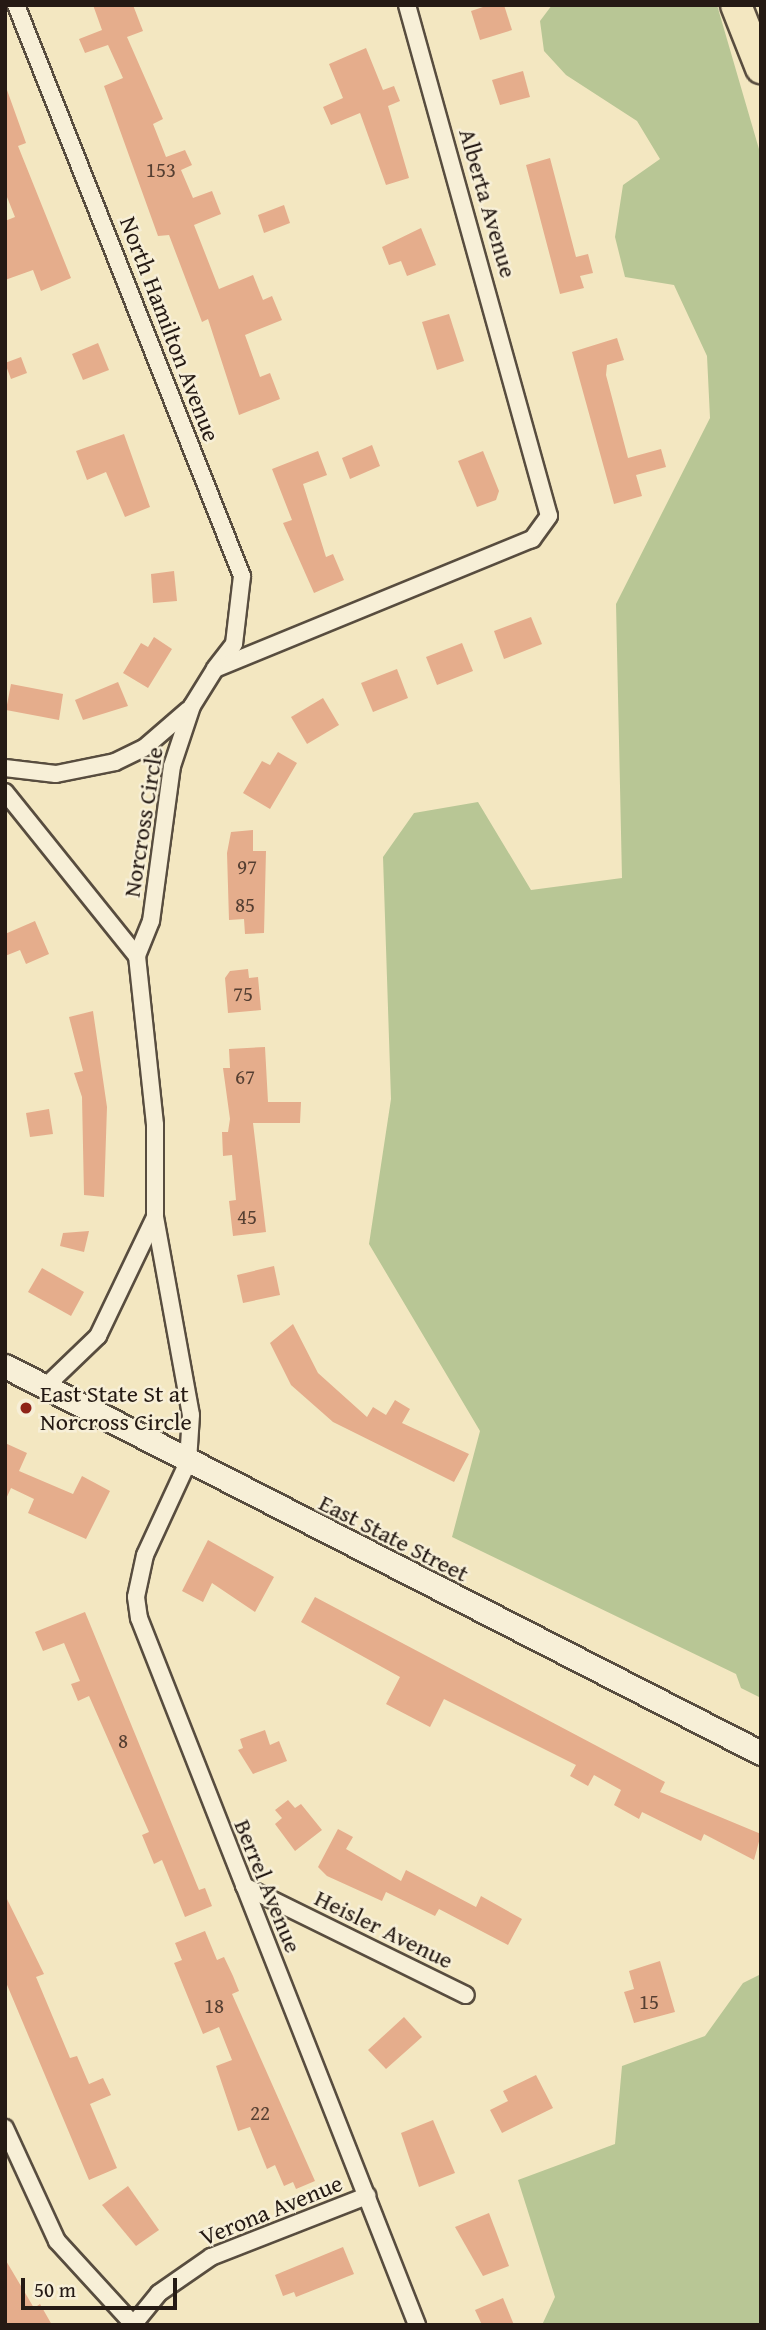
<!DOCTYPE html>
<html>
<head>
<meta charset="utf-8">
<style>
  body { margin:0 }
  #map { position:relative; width:766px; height:2330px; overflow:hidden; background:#f3e7c1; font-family:"Gentium Book Plus",serif }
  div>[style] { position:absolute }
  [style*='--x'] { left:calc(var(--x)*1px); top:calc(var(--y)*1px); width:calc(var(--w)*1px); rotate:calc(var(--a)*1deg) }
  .green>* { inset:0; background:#b8c695 }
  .building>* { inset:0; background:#e5ad8c }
  .roads { filter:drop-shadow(2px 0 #584d3f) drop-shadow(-2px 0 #584d3f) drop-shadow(0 2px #584d3f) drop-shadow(0 -2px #584d3f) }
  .street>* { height:16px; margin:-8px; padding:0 8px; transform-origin:8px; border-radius:8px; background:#f7efd7 }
  .secondary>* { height:23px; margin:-11.5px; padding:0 11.5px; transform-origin:11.5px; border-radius:11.5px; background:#f7efd7 }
  .highway>* { height:30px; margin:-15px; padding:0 15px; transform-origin:15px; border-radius:15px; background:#f3e7c1 }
  .dots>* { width:19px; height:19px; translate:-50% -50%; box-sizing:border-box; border:4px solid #f7efd7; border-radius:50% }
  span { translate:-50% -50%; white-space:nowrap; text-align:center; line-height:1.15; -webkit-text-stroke:5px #f7efd7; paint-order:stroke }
  .number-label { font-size:21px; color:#553f32 }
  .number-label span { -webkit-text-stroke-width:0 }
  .street-label { font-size:24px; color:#251a14 }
  .poi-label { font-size:24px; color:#251a14 }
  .left { translate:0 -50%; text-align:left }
  .frame { position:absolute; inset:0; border:7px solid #251a14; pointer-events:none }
  .scale { position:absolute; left:21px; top:2278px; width:156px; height:32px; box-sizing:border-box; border:4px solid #251a14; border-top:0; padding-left:9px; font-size:21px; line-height:24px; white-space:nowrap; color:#251a14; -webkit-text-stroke:5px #f7efd7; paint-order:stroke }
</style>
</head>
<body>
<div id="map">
  <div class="green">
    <div style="clip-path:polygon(552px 5px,717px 5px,761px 156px,761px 1698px,741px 1688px,736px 1674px,452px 1537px,480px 1431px,369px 1244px,391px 1099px,383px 857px,414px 813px,478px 802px,531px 890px,622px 878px,616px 604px,710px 418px,707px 356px,674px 285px,625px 277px,615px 237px,623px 185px,660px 159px,637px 121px,566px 75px,544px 51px,540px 21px)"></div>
    <div style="clip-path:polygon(761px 1974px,761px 2325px,542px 2325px,555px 2297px,518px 2180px,615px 2144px,622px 2066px,705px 2036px,743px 1983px)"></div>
  </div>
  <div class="building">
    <div style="clip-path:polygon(93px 5px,133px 5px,143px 31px,127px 37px,163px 119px,153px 124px,166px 157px,185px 150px,192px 165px,181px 170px,193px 198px,212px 191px,221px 214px,194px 225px,219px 289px,253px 275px,263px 300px,272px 296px,282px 320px,245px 335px,260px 377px,270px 373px,280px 399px,239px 415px,208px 319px,202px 322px,169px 235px,158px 236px,104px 86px,123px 78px,108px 45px,85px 53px,79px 39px,102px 30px)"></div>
    <div style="clip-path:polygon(489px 5px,504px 5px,512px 30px,480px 40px,471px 11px)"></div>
    <div style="clip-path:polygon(366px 48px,383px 90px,394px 86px,400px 101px,388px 106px,409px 178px,386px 185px,360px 113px,331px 125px,323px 107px,343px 98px,329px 64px)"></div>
    <div style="clip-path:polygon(523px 71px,530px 97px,500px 105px,492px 80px)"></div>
    <div style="clip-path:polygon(7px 90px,26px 143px,18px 146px,71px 278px,41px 291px,33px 270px,5px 280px,5px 221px,15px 217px,5px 192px)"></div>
    <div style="clip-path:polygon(550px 158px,576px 257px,588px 254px,593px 273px,580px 276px,584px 288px,560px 294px,526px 165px)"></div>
    <div style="clip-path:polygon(284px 205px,290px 223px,264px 233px,258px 215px)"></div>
    <div style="clip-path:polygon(421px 228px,436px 265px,407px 276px,401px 261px,389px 265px,382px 247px)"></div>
    <div style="clip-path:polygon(449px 314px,464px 361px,437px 370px,422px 322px)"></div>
    <div style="clip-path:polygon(617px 338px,624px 360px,607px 365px,606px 375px,628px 458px,661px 449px,666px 467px,636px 475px,642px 496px,614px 504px,572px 352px)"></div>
    <div style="clip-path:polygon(98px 343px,109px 370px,83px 380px,72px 354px)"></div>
    <div style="clip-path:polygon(21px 357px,27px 373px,11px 379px,5px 363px)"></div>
    <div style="clip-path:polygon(124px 434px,150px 507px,125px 517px,106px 472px,87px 480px,76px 451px)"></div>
    <div style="clip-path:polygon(372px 445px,380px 466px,350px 479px,342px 458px)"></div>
    <div style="clip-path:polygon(318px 451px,327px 475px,303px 484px,326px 557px,333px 554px,344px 580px,314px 593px,283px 523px,292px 520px,272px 469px)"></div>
    <div style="clip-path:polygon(483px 451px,499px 491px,496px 500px,477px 507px,458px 461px)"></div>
    <div style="clip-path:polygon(174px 571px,177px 601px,153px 603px,151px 574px)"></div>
    <div style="clip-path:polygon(531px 617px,542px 644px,504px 659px,494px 631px)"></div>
    <div style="clip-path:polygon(154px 637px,172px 649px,148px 688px,123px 673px,141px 643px,148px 647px)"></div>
    <div style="clip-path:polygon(462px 643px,473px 671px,437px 685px,426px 657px)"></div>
    <div style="clip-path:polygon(397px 669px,408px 698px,373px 712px,361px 683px)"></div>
    <div style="clip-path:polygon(118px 682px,128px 706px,83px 720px,75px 700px)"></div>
    <div style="clip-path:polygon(11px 684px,63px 694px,59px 720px,6px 710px)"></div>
    <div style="clip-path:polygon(323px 698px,339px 725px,307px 744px,291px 717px)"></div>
    <div style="clip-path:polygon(278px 752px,297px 763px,270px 809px,243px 793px,262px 761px,270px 765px)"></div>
    <div style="clip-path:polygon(253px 830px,253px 851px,266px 851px,264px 933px,245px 934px,244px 919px,229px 920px,227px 853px,231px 832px)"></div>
    <div style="clip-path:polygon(35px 921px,49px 954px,26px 964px,20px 950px,5px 956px,5px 934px)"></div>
    <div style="clip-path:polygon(248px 969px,249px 978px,258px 977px,261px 1010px,228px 1013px,225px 978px,230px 971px)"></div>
    <div style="clip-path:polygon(93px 1011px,107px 1107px,104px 1197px,84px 1195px,82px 1097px,74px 1073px,83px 1071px,69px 1017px)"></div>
    <div style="clip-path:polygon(265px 1047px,268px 1102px,301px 1102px,300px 1123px,253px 1123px,266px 1232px,233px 1236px,229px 1201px,236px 1200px,232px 1155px,223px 1156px,222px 1132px,228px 1132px,230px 1119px,223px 1068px,230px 1068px,229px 1049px)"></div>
    <div style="clip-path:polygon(49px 1109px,53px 1134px,30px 1137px,26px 1113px)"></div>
    <div style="clip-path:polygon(89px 1231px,84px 1252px,60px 1246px,63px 1233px)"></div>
    <div style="clip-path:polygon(274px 1266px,280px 1295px,243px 1303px,237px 1275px)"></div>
    <div style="clip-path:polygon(42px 1268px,84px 1292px,71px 1316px,28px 1292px)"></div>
    <div style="clip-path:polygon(293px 1324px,318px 1373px,367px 1417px,373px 1407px,386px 1415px,395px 1400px,410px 1409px,402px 1423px,469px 1454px,454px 1482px,333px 1422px,291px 1385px,270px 1343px)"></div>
    <div style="clip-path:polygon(5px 1443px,27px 1453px,19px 1471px,73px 1494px,82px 1476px,110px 1491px,86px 1539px,28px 1513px,34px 1499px,11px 1488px,5px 1501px)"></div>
    <div style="clip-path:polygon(208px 1540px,274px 1577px,255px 1612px,212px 1583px,203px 1602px,182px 1591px)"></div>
    <div style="clip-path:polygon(315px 1597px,665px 1782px,660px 1792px,761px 1834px,754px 1860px,704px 1834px,701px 1841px,642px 1812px,639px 1819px,614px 1805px,621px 1790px,594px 1775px,588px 1786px,570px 1776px,576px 1765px,444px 1699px,430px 1727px,386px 1704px,400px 1677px,301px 1622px)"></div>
    <div style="clip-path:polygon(85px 1612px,199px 1890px,205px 1888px,212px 1906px,185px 1917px,162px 1860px,154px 1864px,142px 1835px,149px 1832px,89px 1696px,78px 1701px,71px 1684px,80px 1681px,64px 1643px,43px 1651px,35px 1632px)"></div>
    <div style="clip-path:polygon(265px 1730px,270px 1745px,279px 1741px,287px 1761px,253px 1774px,238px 1750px,243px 1748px,240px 1739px)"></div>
    <div style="clip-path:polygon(288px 1800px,295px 1808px,301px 1804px,322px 1830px,295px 1851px,275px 1824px,282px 1818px,275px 1810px)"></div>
    <div style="clip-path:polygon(338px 1829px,353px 1837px,346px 1849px,401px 1881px,406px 1870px,476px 1907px,481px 1896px,522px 1919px,508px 1945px,439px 1909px,435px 1916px,386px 1892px,382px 1901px,327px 1876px,318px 1867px)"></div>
    <div style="clip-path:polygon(5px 1895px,44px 1974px,36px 1977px,70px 2058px,77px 2056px,89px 2084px,103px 2078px,111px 2095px,90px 2104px,117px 2168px,89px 2180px,5px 1980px)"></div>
    <div style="clip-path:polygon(205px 1931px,217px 1960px,224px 1957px,233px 1976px,239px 1991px,232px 1994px,315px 2181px,296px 2189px,293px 2182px,284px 2186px,275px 2165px,267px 2169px,250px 2127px,238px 2131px,216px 2066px,232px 2060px,219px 2027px,203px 2034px,174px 1963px,182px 1960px,175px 1943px)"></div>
    <div style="clip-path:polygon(660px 1961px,675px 2012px,634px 2023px,624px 1992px,634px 1989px,629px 1971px)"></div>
    <div style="clip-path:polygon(404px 2017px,422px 2037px,386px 2069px,368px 2050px)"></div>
    <div style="clip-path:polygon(536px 2075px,553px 2108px,502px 2133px,490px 2110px,508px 2101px,503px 2091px)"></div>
    <div style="clip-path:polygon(433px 2120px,455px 2173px,419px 2187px,401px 2133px)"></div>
    <div style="clip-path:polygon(128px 2186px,159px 2230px,136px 2246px,102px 2205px)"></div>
    <div style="clip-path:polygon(489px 2213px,509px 2266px,483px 2276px,455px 2227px)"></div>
    <div style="clip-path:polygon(343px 2247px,354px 2274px,296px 2297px,294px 2292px,283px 2296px,275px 2275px)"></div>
    <div style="clip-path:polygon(5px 2259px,34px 2308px,40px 2304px,52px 2325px,5px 2325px)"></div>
    <div style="clip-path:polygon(503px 2298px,514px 2325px,482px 2325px,475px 2310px)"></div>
  </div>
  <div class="roads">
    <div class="street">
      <div style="--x:16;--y:5;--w:614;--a:68.41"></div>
      <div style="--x:242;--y:576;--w:68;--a:96.7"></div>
      <div style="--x:234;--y:644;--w:29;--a:128"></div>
      <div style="--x:407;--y:5;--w:530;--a:74.47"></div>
      <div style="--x:549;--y:516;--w:29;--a:126"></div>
      <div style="--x:532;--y:539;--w:343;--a:157.7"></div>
      <div style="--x:215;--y:669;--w:44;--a:121.9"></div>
      <div style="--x:192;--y:706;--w:63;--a:108.4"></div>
      <div style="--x:172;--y:766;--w:156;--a:97.7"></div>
      <div style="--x:151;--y:921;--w:38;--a:112"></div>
      <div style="--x:137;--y:956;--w:170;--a:83.9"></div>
      <div style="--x:155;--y:1125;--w:92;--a:90"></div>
      <div style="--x:155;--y:1217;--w:201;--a:79.7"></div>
      <div style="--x:191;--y:1415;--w:47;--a:93.7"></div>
      <div style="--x:188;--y:1462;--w:102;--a:114.8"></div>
      <div style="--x:145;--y:1555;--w:43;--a:102.1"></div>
      <div style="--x:136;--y:1597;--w:21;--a:82"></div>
      <div style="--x:139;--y:1618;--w:760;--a:68.53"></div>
      <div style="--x:5;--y:768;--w:51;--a:6.7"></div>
      <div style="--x:56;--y:774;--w:60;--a:-11.5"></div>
      <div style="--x:115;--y:762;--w:32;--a:-26"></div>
      <div style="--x:144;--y:748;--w:58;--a:-40.8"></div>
      <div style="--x:5;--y:792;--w:211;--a:51.2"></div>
      <div style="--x:45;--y:1387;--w:74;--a:-43.9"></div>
      <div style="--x:98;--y:1336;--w:132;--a:-64.4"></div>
      <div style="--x:244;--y:1886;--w:247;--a:26.2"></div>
      <div style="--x:5;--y:2128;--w:124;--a:65.3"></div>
      <div style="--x:57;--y:2241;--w:113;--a:47.5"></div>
      <div style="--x:133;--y:2325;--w:41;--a:-50.9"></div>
      <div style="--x:159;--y:2293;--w:63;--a:-34.7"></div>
      <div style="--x:211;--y:2257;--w:168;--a:-21.4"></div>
    </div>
    <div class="secondary">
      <div style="--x:5;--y:1366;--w:849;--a:27.11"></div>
    </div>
    <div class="highway">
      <div style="--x:736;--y:5;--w:68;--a:68.4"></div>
    </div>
  </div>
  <div class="dots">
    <div style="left:26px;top:1408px;background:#8f2418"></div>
  </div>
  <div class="number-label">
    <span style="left:161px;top:170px">153</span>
    <span style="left:247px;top:867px">97</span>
    <span style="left:245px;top:905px">85</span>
    <span style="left:243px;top:994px">75</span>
    <span style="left:245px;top:1077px">67</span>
    <span style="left:247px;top:1217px">45</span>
    <span style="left:123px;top:1741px">8</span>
    <span style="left:649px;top:2002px">15</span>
    <span style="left:214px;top:2006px">18</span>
    <span style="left:260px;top:2113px">22</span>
  </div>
  <div class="street-label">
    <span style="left:488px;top:203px;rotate:74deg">Alberta Avenue</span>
    <span style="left:170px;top:329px;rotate:69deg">North Hamilton Avenue</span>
    <span style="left:143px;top:822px;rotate:-81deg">Norcross Circle</span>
    <span style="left:394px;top:1538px;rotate:27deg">East State Street</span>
    <span style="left:268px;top:1886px;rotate:68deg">Berrel Avenue</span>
    <span style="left:384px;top:1929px;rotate:26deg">Heisler Avenue</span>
    <span style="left:271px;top:2210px;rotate:-22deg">Verona Avenue</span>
  </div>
  <div class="poi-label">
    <span class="left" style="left:40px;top:1408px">East State St at<br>Norcross Circle</span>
  </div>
  <div class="frame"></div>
  <div class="scale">50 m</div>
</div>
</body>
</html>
